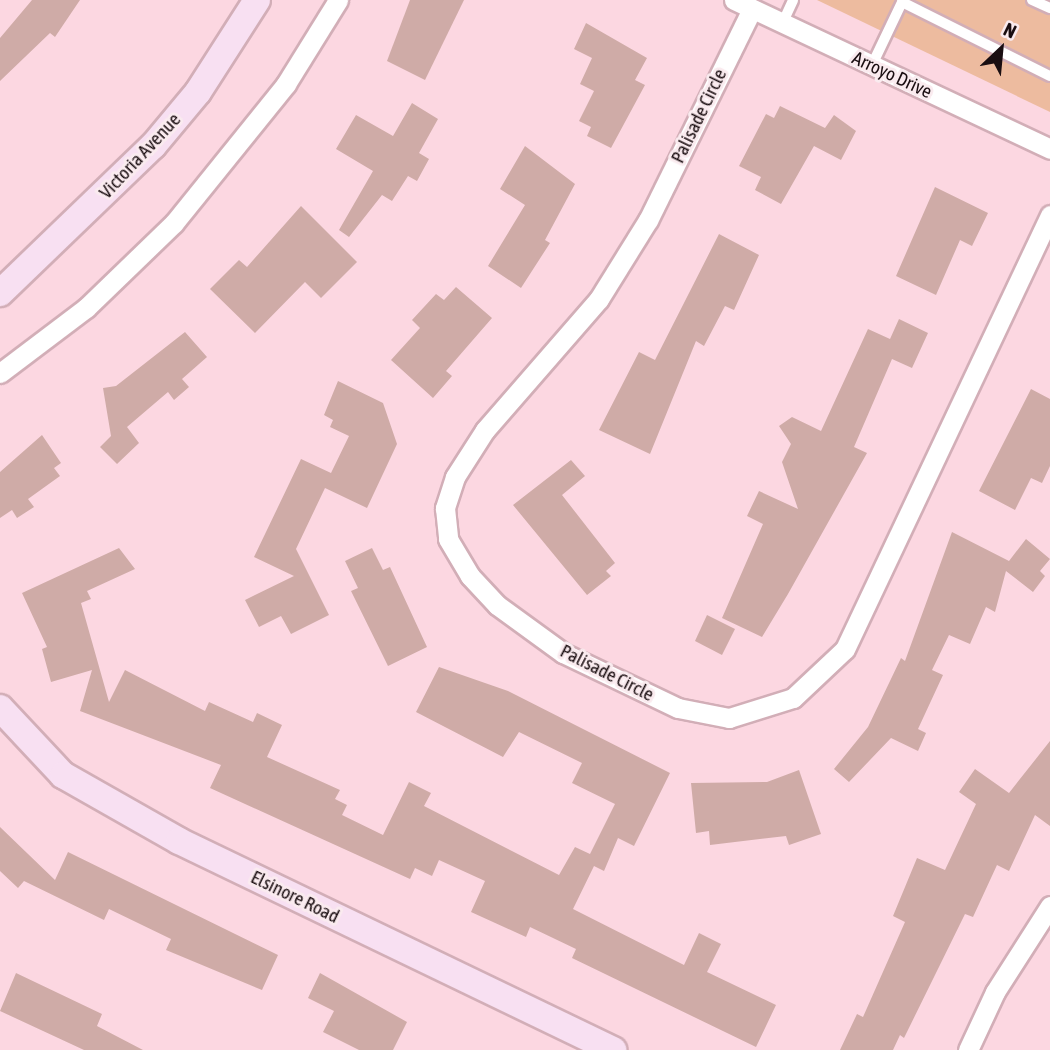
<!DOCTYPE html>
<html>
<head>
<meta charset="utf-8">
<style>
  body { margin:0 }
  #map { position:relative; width:1050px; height:1050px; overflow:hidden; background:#fcd7e1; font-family:"Asap Condensed",sans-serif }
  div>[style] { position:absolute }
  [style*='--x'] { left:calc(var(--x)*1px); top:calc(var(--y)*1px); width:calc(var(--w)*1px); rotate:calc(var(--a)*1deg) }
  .green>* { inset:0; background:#edbb9f }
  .building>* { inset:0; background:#cfaba7 }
  .roads { filter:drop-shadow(2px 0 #d2aeb7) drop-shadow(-2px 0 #d2aeb7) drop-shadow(0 2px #d2aeb7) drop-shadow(0 -2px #d2aeb7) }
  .lane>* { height:10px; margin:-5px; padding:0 5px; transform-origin:5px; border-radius:5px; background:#fff }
  .street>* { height:19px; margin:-9.5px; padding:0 9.5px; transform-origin:9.5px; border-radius:9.5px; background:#fff }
  .secondary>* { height:26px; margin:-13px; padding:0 13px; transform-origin:13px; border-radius:13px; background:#f8e0f2 }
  span { translate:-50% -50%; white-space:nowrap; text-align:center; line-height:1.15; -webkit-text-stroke:6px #faebef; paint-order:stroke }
  .street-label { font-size:19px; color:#1a0e11 }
  .north { position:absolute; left:966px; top:14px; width:70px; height:70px; -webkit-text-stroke:5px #faebef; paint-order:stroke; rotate:26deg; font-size:19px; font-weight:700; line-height:28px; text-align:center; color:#1a0e11 }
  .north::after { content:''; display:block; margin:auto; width:24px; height:32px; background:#1a0e11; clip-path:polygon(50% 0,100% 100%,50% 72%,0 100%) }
</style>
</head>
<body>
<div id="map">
  <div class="green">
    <div style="clip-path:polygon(817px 0,1050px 0,1050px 112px)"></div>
  </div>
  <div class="building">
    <div style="clip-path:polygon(32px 0,80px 0,55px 37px,50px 33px,0 81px,0 38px)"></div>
    <div style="clip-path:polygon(410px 0,464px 0,425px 80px,387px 61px)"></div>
    <div style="clip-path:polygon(586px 23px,647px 58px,635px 80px,645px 85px,611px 148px,587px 136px,591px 127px,579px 121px,594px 91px,580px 84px,592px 58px,574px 49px)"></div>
    <div style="clip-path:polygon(412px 103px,438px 119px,419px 153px,429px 159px,417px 181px,408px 176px,392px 201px,382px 195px,349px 237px,339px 230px,373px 171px,336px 149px,356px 115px,393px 136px)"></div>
    <div style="clip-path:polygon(780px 106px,825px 128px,834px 115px,856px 131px,841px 160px,814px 146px,781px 204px,755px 190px,761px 177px,739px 166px,766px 114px,774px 118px)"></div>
    <div style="clip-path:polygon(525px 146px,575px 184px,545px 240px,550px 243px,521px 288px,488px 266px,525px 205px,500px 189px)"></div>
    <div style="clip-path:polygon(935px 187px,988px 213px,972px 246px,960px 240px,936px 295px,896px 276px)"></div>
    <div style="clip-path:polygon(301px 206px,357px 262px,321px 298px,305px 282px,255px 333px,210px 289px,239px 260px,247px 267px)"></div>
    <div style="clip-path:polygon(719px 234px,759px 255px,734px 310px,725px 306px,704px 346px,696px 341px,650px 454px,599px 430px,639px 352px,655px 360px)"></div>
    <div style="clip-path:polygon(456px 287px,492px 318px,446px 371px,452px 376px,433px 398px,391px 360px,420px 328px,412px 320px,436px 294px,444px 300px)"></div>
    <div style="clip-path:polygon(899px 319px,928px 333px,912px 368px,892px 359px,854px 447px,867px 453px,788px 594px,762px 637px,722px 618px,763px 524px,747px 516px,759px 491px,798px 509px,782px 462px,791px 444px,779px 426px,792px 417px,821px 431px,868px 329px,890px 339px)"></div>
    <div style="clip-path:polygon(185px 332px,207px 357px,182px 379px,189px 387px,174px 400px,168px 392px,127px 427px,139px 443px,117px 464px,100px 447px,111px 436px,103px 388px,116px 386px)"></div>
    <div style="clip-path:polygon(338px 381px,383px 403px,397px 444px,367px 508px,325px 488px,296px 549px,329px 615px,291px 634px,281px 616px,259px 627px,245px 600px,294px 576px,254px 557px,301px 459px,331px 473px,349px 436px,330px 427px,333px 420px,324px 415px)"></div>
    <div style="clip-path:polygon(1031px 389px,1050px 399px,1050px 466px,1042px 483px,1031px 478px,1015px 510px,979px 491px)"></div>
    <div style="clip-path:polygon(42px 435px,61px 463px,54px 468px,60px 476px,28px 499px,34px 507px,17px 518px,12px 510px,0 518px,0 472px)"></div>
    <div style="clip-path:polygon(571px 460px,585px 476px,562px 495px,615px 563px,606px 571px,611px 576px,587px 595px,513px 505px)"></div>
    <div style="clip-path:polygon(952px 532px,1009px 561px,1026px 539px,1050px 559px,1040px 571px,1045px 576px,1033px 592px,1006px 571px,995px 612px,986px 607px,970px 644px,949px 635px,932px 670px,943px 675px,918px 729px,926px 733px,918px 751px,891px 738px,849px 782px,834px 769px,868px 727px,901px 658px,905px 661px)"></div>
    <div style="clip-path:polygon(119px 548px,135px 569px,87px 591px,91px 599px,81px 603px,109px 702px,125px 670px,205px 711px,209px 702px,253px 722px,257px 713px,282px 725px,267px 757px,340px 790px,335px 799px,347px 805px,342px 815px,383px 835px,409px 782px,431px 793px,424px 806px,559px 875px,575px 847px,590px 854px,615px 804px,572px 783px,582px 763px,519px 732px,503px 757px,416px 712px,439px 667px,508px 691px,670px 773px,634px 846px,618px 838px,604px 871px,594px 866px,573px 909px,684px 965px,699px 933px,721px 944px,707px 972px,776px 1005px,756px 1047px,572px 958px,576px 949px,530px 927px,526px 937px,471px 912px,485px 881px,439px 860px,432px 876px,415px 868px,410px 879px,210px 788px,221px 765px,80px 711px,92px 670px,51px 682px,42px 649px,47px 647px,22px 593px)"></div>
    <div style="clip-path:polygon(372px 548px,383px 570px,390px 567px,427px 647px,388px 666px,351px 591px,358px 588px,345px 561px)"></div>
    <div style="clip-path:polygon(707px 615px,735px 629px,722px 655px,695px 641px)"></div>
    <div style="clip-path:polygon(1050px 741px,1050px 826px,1035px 815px,1009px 871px,997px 865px,973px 917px,965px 914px,904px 1038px,900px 1035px,893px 1050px,840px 1050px,857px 1014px,863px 1017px,905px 922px,893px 916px,917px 858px,945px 870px,976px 804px,959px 792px,975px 769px,1009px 793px)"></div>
    <div style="clip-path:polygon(799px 770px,821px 834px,789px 845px,786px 836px,710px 845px,709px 831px,696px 833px,691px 783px,767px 782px)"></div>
    <div style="clip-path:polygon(0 827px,55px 880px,68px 852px,278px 955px,262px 990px,166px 950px,171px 939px,109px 909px,104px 920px,24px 881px,18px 888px,0 871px)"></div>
    <div style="clip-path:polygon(16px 973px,102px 1014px,97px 1026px,143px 1050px,84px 1050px,0 1011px)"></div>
    <div style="clip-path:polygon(320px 973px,407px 1022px,393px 1050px,359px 1050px,323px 1032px,334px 1011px,308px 998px)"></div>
  </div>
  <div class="roads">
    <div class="lane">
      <div style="--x:1032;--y:0;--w:20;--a:24"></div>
      <div style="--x:782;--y:24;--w:26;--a:-65"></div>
      <div style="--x:872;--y:65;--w:70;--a:-64.5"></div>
      <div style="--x:902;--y:2;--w:165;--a:26.6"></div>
    </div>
    <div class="street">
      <div style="--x:734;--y:0;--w:349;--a:25.2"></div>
      <div style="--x:752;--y:9;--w:235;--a:116.2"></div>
      <div style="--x:648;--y:220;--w:93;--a:121.8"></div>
      <div style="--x:599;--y:299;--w:174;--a:131"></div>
      <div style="--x:485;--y:430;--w:56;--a:122.6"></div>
      <div style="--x:455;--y:477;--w:33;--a:108"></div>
      <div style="--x:445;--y:508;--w:31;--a:84"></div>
      <div style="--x:448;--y:539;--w:43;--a:59.3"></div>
      <div style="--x:470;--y:576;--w:40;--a:47"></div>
      <div style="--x:497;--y:605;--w:82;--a:36"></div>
      <div style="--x:563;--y:653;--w:127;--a:25.6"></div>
      <div style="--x:678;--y:708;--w:52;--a:11.1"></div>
      <div style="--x:729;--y:718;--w:67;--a:-17.4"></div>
      <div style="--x:793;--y:698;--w:71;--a:-43.3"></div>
      <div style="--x:845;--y:649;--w:480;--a:-64.7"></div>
      <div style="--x:0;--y:373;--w:108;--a:-37.1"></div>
      <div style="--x:86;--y:308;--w:122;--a:-44"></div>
      <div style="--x:174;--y:223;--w:179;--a:-51.1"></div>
      <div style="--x:286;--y:84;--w:99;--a:-58.2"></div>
      <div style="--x:968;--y:1050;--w:64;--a:-65"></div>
      <div style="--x:995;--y:992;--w:102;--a:-57.4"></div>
    </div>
    <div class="secondary">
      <div style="--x:0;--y:293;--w:212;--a:-43.9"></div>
      <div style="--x:153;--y:146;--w:70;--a:-50.2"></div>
      <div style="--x:198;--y:92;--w:109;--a:-57.3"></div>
      <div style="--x:0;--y:708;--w:92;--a:46.8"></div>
      <div style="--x:63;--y:775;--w:133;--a:29.6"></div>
      <div style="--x:179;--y:841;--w:482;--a:25.7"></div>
    </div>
  </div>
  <div class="street-label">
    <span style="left:892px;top:75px;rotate:25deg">Arroyo Drive</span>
    <span style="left:699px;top:116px;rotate:-64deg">Palisade Circle</span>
    <span style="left:140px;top:156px;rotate:-47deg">Victoria Avenue</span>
    <span style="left:607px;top:673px;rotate:27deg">Palisade Circle</span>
    <span style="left:295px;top:897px;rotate:26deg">Elsinore Road</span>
  </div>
  <div class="north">N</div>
</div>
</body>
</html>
